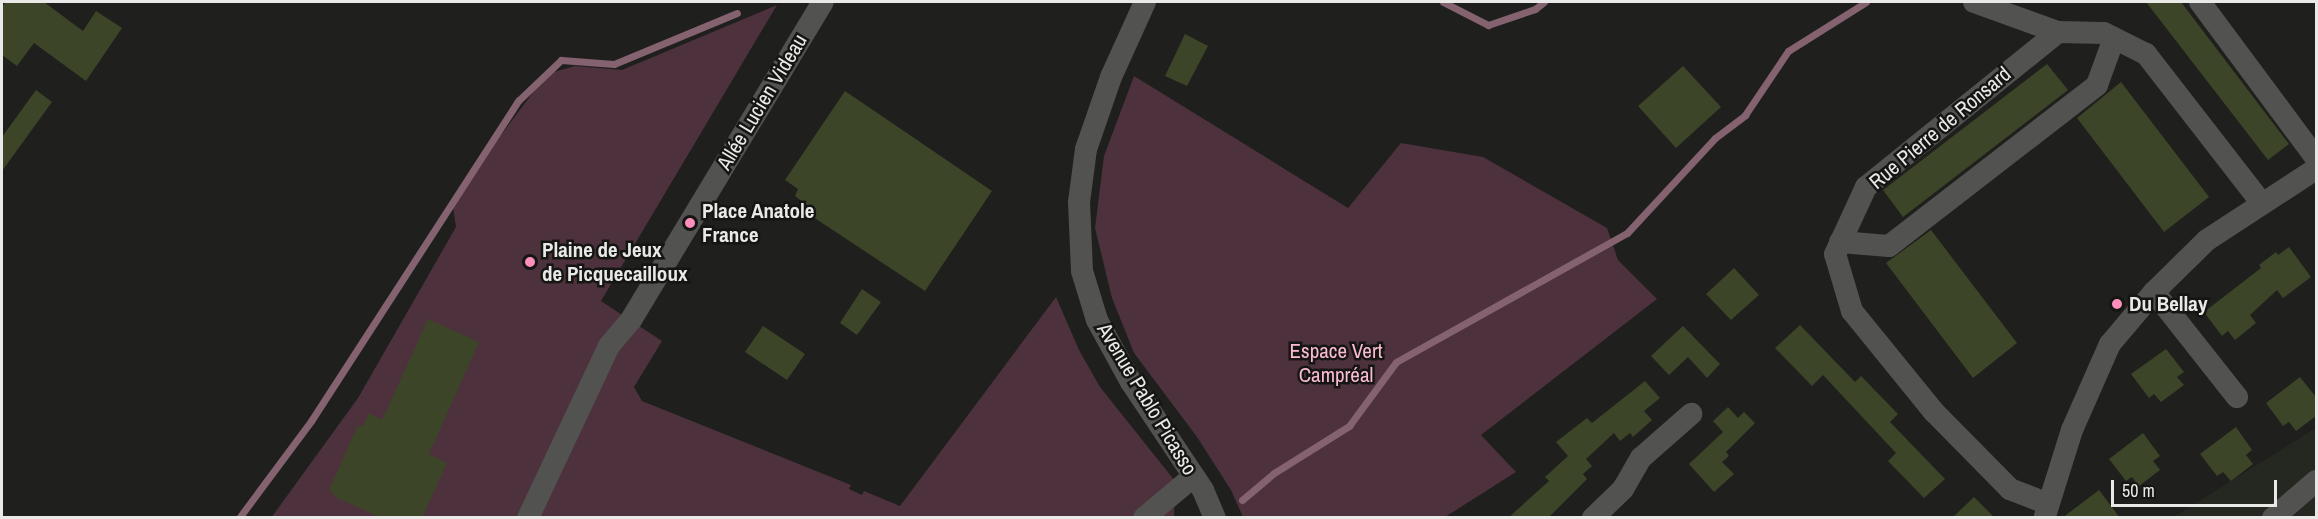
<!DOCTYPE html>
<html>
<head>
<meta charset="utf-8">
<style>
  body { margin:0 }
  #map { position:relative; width:2318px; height:519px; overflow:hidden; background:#1f1f1d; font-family:"Archivo Narrow",sans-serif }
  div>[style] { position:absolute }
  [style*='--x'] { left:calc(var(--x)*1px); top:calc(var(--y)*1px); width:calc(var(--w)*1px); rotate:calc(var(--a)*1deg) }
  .built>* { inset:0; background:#252820 }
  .green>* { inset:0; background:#4d313c }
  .stream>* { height:7px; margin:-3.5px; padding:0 3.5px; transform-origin:3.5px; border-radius:3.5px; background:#85626f }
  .building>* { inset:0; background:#3c4527 }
  .minor>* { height:22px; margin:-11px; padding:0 11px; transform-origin:11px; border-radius:11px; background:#525350 }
  .dots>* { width:16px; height:16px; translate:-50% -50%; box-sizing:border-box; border:3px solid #151614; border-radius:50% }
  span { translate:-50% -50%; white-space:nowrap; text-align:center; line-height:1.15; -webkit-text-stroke:5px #151614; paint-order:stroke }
  .street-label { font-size:21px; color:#e9eae8 }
  .poi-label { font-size:21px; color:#e9eae8; font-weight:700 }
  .left { translate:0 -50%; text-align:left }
  .park-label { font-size:21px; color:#fbbbd2 }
  .frame { position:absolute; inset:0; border:3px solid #e9eae8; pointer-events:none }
  .scale { position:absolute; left:2111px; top:480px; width:166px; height:27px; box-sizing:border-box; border:3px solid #e9eae8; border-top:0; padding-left:8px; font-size:18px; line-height:21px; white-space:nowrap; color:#e9eae8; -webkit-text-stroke:4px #151614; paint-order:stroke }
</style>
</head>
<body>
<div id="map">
  <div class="built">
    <div style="clip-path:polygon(2316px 428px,2316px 517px,2172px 518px,2207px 496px)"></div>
  </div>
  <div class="green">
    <div style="clip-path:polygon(777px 5px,601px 301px,662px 341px,634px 387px,642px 401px,851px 485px,849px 489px,862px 495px,864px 491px,900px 506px,1056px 297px,1079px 350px,1100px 387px,1175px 481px,1174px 518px,271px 518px,358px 398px,456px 227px,452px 200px,547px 74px,575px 66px,622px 70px)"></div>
    <div style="clip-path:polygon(1134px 76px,1348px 208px,1401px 143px,1483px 157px,1607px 228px,1618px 260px,1657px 299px,1481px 435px,1516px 472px,1445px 517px,1243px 517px,1231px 490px,1197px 437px,1134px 353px,1112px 298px,1095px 228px,1104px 156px)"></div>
  </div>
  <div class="stream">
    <div style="--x:1443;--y:2;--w:51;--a:27.1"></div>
    <div style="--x:1488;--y:25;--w:50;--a:-18.8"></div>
    <div style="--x:1535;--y:9;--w:11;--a:-38"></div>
    <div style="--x:1242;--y:500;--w:42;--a:-40.2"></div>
    <div style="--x:1274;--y:473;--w:89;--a:-32.1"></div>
    <div style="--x:1349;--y:426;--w:79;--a:-53.7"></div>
    <div style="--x:1396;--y:362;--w:265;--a:-29.2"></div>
    <div style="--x:1627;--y:233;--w:129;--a:-47.2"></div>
    <div style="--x:1715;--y:138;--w:38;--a:-37"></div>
    <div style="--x:1745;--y:115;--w:77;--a:-56.1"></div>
    <div style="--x:1788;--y:51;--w:92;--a:-32.1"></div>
    <div style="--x:239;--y:518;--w:121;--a:-53.4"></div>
    <div style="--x:311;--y:421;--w:382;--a:-57.1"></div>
    <div style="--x:519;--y:100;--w:58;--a:-43.6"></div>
    <div style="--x:561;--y:60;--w:53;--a:4.3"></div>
    <div style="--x:614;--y:64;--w:133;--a:-22.5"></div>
  </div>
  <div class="building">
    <div style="clip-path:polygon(6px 2px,44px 2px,83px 31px,96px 11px,122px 28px,86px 81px,34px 43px,17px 66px,2px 55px,2px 7px)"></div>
    <div style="clip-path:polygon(2146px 2px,2181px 2px,2289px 144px,2268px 160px)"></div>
    <div style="clip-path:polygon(1185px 34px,1208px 46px,1187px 86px,1165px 76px)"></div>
    <div style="clip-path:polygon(2047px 64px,2068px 90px,1903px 217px,1883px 190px)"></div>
    <div style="clip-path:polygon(1683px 66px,1721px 107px,1676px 148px,1638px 106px)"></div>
    <div style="clip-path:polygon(2121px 82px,2209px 197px,2164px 232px,2077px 118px)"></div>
    <div style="clip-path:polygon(36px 90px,52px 102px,2px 171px,2px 137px)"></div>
    <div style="clip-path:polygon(845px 91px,992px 191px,925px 291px,807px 213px,811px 208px,795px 196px,798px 189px,785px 180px)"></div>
    <div style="clip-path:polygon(1931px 230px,2017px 343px,1973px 378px,1886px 263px)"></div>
    <div style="clip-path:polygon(2289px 247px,2311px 277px,2283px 298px,2277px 290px,2250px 315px,2256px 323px,2235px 340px,2228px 331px,2222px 336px,2204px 312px,2261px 268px,2259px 265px,2276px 252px,2278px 255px)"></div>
    <div style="clip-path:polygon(1734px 268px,1759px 295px,1731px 320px,1706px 294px)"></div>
    <div style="clip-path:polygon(862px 289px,881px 302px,857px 335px,840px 323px)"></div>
    <div style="clip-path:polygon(428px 319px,479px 342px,429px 454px,447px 463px,422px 518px,382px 518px,337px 498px,329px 490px,358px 425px,363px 426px,369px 413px,382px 420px)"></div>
    <div style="clip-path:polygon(1800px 325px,1855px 382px,1861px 376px,1898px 414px,1890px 422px,1945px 479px,1924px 498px,1888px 461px,1896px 453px,1823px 375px,1812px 386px,1775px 348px)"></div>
    <div style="clip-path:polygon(763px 326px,805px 354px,787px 380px,745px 352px)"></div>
    <div style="clip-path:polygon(1683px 326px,1720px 364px,1707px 378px,1688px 357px,1669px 375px,1651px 356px)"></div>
    <div style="clip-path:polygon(2166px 349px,2184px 372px,2177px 377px,2184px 385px,2161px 402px,2154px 394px,2149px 398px,2131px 374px)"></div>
    <div style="clip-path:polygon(2300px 377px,2316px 397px,2316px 416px,2296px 431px,2289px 422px,2283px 426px,2266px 403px)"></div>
    <div style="clip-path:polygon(1645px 381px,1660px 398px,1644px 411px,1652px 420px,1633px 437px,1630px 433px,1620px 441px,1614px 433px,1586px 459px,1592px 466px,1583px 474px,1587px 479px,1548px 518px,1508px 518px,1549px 481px,1545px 477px,1568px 456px,1556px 442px,1587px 418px,1592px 423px)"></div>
    <div style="clip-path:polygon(1728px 407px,1738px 418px,1744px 412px,1755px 423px,1726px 452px,1729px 456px,1722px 462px,1734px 474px,1714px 492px,1689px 464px,1723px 432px,1713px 421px)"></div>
    <div style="clip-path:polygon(2236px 427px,2252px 450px,2246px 455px,2253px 464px,2231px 481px,2223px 472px,2217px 476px,2200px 454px)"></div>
    <div style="clip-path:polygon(2143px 433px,2160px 456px,2153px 461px,2160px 470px,2139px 486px,2132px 477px,2126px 481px,2109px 459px)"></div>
    <div style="clip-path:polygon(2099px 490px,2120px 518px,2062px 518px)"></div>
    <div style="clip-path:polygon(1974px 497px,1995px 518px,1952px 518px)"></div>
  </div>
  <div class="minor">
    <div style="--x:1145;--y:2;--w:82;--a:114.4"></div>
    <div style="--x:1111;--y:77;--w:76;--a:109.1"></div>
    <div style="--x:1086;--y:149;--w:53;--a:97.5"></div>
    <div style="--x:1079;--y:202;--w:69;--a:87.5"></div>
    <div style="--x:1082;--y:271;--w:51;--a:73"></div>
    <div style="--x:1097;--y:320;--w:71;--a:61.3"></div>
    <div style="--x:1131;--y:382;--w:130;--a:56.3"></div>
    <div style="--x:1203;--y:490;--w:30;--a:67"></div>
    <div style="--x:1974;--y:2;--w:89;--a:19.7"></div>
    <div style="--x:2058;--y:32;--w:46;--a:1.2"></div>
    <div style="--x:2104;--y:33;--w:47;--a:26.6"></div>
    <div style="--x:2146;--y:54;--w:187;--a:52.2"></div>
    <div style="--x:2200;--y:2;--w:194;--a:53.4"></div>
    <div style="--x:1840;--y:242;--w:49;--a:4.7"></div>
    <div style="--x:1889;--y:246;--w:263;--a:-37.7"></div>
    <div style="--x:2097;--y:85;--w:50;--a:-70.1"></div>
    <div style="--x:2154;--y:292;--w:134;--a:51.7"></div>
    <div style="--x:2046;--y:503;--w:39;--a:-159"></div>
    <div style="--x:2010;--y:489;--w:108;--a:-134.6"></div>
    <div style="--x:1934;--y:412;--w:130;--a:-129.1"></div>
    <div style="--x:1852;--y:311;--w:59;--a:-106.6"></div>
    <div style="--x:1835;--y:254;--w:74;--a:-65.2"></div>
    <div style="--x:1866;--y:187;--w:247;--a:-38.9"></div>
    <div style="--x:2045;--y:516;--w:90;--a:-72.6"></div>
    <div style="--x:2072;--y:430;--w:94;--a:-66.2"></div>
    <div style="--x:2110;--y:344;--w:68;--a:-49.8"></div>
    <div style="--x:2154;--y:292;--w:74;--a:-44.5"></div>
    <div style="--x:2207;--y:240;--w:130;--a:-33.1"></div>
    <div style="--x:528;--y:518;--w:190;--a:-64.8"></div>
    <div style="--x:609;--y:346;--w:34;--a:-50"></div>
    <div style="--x:631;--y:320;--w:371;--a:-58.9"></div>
    <div style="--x:1144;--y:518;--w:65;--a:-40"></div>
    <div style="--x:1593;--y:518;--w:42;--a:-44"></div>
    <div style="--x:1623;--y:489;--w:36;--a:-60"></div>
    <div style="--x:1641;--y:458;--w:67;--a:-41.3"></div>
    <div style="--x:2273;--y:518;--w:57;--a:-40.7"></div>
  </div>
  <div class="dots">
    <div style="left:690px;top:223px;background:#fe8ebc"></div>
    <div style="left:530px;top:262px;background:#fe8ebc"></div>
    <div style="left:2117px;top:304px;background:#fe8ebc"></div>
  </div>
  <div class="street-label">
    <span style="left:762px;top:102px;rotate:-59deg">Allée Lucien Videau</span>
    <span style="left:1940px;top:128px;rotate:-40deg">Rue Pierre de Ronsard</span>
    <span style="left:1147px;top:399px;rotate:59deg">Avenue Pablo Picasso</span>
  </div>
  <div class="poi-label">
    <span class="left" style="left:702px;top:223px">Place Anatole<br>France</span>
    <span class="left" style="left:542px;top:262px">Plaine de Jeux<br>de Picquecailloux</span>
    <span class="left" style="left:2129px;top:304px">Du Bellay</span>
  </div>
  <div class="park-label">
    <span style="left:1336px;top:363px">Espace Vert<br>Campréal</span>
  </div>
  <div class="frame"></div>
  <div class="scale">50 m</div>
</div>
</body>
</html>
